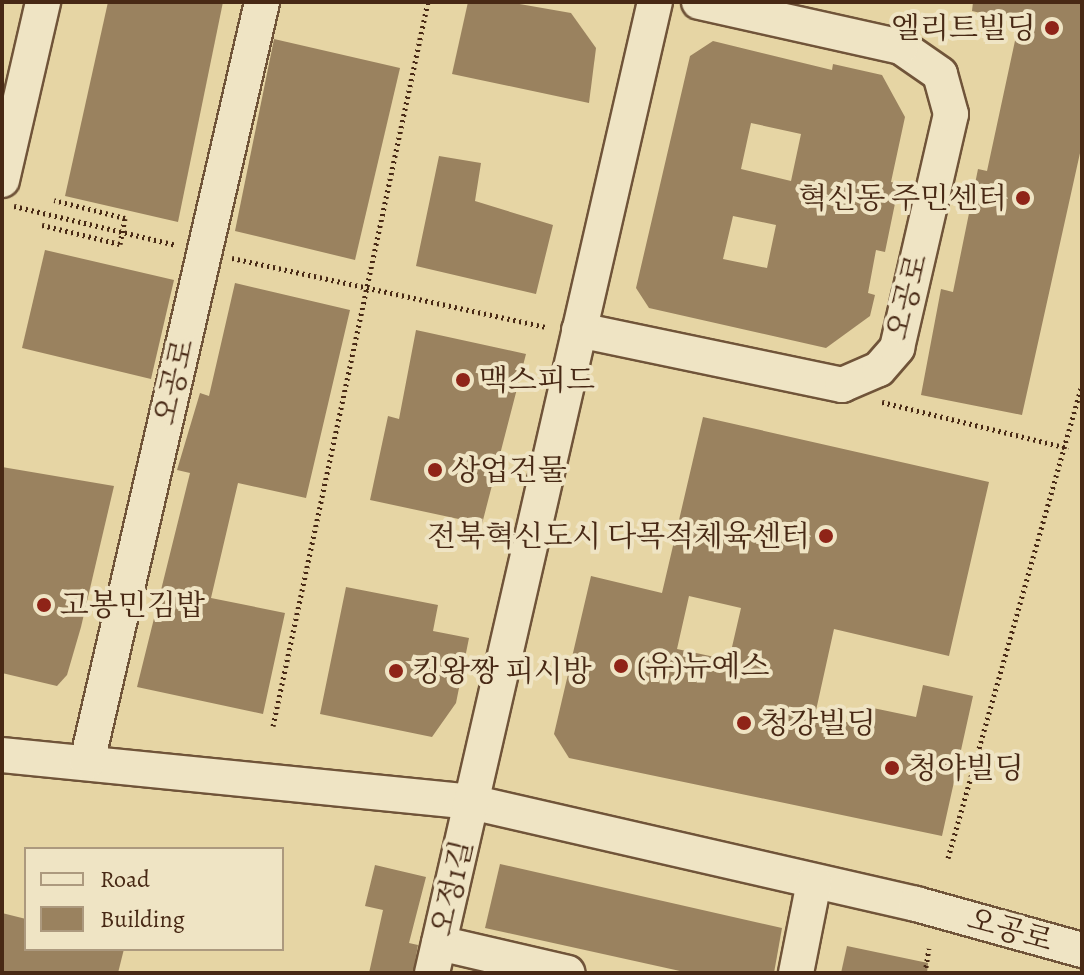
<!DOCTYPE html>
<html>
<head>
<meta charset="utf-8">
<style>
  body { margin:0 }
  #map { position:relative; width:1084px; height:975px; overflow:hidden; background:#e6d5a4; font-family:Alegreya,"Noto Serif KR",serif }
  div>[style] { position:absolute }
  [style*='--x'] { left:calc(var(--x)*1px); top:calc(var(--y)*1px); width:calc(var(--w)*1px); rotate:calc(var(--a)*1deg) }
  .building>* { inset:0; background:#9a825f }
  .path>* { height:5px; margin-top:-2.5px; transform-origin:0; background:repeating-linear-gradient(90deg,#482915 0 2px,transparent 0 6px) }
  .roads { filter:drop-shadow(2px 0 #705439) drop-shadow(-2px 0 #705439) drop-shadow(0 2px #705439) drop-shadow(0 -2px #705439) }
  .minor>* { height:34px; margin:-17px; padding:0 17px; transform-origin:17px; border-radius:17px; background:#efe4c4 }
  .dots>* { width:22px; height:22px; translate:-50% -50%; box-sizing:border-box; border:4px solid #efe4c4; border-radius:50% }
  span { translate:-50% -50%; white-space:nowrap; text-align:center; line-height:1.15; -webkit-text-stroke:8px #efe4c4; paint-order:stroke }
  .poi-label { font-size:30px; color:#482915 }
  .right { translate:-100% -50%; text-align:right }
  .left { translate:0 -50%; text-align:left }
  .street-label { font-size:30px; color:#482915 }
  .frame { position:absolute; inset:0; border:4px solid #482915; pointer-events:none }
  .legend { position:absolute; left:24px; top:847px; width:260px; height:104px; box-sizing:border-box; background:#efe4c4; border:2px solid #ac997e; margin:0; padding:10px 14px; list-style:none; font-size:24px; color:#482915 }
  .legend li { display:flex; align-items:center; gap:16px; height:40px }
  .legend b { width:40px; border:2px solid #ac997e }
</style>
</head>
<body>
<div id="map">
  <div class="building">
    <div style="clip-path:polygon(108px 2px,223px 2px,178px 222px,65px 196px)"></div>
    <div style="clip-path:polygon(468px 2px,508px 2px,571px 13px,596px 48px,589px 103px,452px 74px)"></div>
    <div style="clip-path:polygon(973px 2px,1082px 2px,1082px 144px,1022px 415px,921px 395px,941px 289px,953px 292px,978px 169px,987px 171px,1019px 22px,972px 11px)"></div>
    <div style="clip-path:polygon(274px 39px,400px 68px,355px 260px,235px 231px)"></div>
    <div style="clip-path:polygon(evenodd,713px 41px,832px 70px,833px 64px,882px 75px,905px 117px,891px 182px,899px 184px,885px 252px,876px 250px,868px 293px,875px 295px,870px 316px,826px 348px,649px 308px,636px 288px,690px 56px,713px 41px,751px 123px,801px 134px,791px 181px,741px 169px,751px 123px,713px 41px,733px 216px,776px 225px,767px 268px,723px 259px,733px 216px)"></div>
    <div style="clip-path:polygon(439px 156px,481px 163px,475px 201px,553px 225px,536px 294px,416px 266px)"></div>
    <div style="clip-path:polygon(45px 250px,174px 280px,151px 379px,22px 348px)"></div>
    <div style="clip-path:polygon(235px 283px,350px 310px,306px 498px,238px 483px,211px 598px,285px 613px,263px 714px,137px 687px,190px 473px,177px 470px,200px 393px,209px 396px)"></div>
    <div style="clip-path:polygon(416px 330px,526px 354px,482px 524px,370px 500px,388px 416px,399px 419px)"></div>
    <div style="clip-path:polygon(evenodd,703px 417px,989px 482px,949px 656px,834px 629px,815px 715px,869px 727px,873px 708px,916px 717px,923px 685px,973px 696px,942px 836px,569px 758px,554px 734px,591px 576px,662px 593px,703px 417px,689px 596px,741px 608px,729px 660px,677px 649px,689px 596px)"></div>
    <div style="clip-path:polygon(2px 467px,114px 486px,81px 627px,67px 675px,57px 686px,2px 673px)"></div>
    <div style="clip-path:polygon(346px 587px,438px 605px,433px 631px,469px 638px,456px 703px,432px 737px,320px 714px)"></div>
    <div style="clip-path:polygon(500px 864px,782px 928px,774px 973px,689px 973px,485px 928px)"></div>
    <div style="clip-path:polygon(375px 865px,426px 877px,409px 943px,418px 945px,413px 973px,369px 973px,383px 910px,365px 906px)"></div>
    <div style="clip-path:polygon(2px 913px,26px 919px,26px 949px,124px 949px,118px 973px,2px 973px)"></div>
    <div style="clip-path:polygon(847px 946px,928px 963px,927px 973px,841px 973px)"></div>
  </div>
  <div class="path">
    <div style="--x:14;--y:206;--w:167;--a:13.5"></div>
    <div style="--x:42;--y:225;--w:80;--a:13.7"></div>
    <div style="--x:120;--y:244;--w:26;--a:-79"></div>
    <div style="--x:125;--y:218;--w:73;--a:-165.8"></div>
    <div style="--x:232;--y:258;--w:322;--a:12.4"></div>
    <div style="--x:882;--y:402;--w:192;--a:13.9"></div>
    <div style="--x:273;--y:726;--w:740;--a:-77.92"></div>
    <div style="--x:948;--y:858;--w:492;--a:-74.2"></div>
    <div style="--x:925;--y:973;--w:25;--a:-81"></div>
  </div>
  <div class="roads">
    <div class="minor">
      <div style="--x:2;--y:180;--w:183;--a:-77"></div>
      <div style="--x:579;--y:330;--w:269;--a:11.8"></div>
      <div style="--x:842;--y:385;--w:40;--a:-23.4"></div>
      <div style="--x:879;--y:369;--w:28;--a:-49"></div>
      <div style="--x:897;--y:348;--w:240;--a:-77"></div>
      <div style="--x:951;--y:114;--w:41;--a:-105.4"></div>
      <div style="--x:940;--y:74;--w:47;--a:-145.3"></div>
      <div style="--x:901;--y:47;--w:207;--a:-167.4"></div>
      <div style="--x:2;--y:755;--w:471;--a:5.7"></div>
      <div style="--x:471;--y:802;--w:457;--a:12.9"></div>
      <div style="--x:916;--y:904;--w:172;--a:15.5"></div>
      <div style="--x:87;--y:762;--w:780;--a:-77.03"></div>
      <div style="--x:439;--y:943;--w:132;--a:13.1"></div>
      <div style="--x:432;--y:973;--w:996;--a:-77.07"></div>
      <div style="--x:796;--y:973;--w:93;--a:-78.8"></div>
    </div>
  </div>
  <div class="dots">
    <div style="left:1052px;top:28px;background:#8f2418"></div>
    <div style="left:1023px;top:198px;background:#8f2418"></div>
    <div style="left:463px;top:380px;background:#8f2418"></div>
    <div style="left:435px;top:470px;background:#8f2418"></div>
    <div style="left:826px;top:536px;background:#8f2418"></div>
    <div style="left:44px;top:605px;background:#8f2418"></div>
    <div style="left:621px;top:666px;background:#8f2418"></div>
    <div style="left:396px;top:671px;background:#8f2418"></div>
    <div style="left:744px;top:723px;background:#8f2418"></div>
    <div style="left:892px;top:768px;background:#8f2418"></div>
  </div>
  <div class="poi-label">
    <span class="right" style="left:1036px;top:28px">엘리트빌딩</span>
    <span class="right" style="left:1007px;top:198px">혁신동 주민센터</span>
    <span class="left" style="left:479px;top:380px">맥스피드</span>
    <span class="left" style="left:451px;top:470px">상업건물</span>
    <span class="right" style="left:810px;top:536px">전북혁신도시 다목적체육센터</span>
    <span class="left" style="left:60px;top:605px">고봉민김밥</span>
    <span class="left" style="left:637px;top:666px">(유)뉴예스</span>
    <span class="left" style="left:412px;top:671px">킹왕짱 피시방</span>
    <span class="left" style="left:760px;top:723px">청강빌딩</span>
    <span class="left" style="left:908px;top:768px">청야빌딩</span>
  </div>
  <div class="street-label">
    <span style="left:907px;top:297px;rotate:-76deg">오공로</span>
    <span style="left:174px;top:382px;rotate:-77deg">오공로</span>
    <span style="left:452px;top:888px;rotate:-77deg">오정1길</span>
    <span style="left:1010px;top:930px;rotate:16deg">오공로</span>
  </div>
  <div class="frame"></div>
  <ul class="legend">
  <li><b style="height:10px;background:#efe4c4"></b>Road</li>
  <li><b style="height:22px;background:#9a825f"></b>Building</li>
  </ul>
</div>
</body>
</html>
